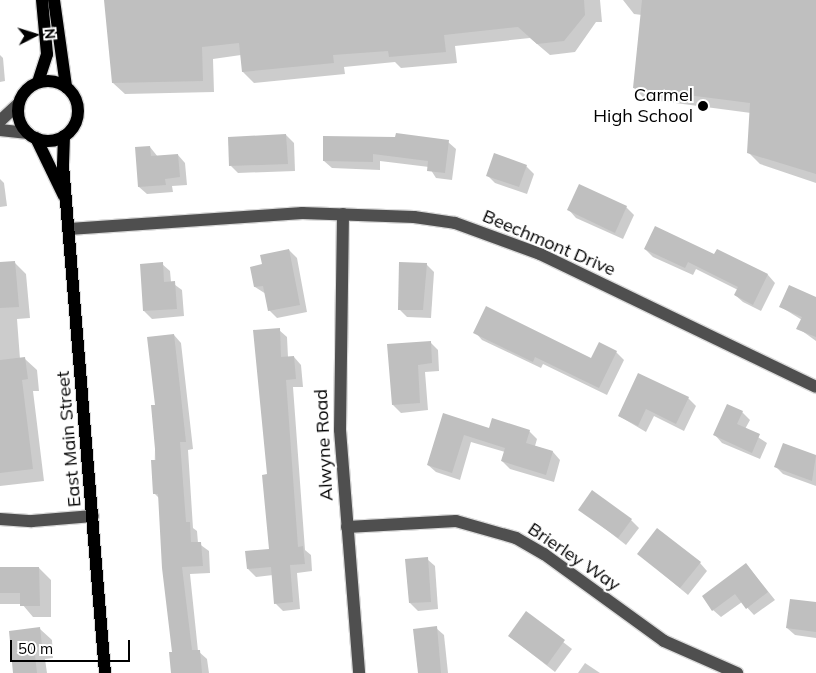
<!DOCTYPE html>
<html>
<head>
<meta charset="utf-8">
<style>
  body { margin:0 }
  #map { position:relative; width:816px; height:673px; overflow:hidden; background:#fff; font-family:Mulish,sans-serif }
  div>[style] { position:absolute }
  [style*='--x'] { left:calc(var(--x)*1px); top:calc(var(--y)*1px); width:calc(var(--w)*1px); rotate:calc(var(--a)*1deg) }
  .shadow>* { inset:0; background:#0003 }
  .building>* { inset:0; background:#bfbfbf }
  .roads { filter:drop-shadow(1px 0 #dbdbdb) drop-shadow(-1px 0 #dbdbdb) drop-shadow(0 1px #dbdbdb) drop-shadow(0 -1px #dbdbdb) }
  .minor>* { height:12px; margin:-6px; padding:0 6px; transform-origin:6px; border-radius:6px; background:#4f4f4f }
  .major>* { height:12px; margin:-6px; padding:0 6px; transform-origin:6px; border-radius:6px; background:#000 }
  .major>.ring { margin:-6px; padding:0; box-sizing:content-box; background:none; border:12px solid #000; border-radius:50% }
  .dots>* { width:14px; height:14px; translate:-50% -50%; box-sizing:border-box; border:2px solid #fff; border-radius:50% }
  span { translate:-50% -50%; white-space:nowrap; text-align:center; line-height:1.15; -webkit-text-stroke:4px #fff; paint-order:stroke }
  .poi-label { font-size:18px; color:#000 }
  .right { translate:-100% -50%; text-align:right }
  .street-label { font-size:18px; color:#000 }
  .north { position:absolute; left:10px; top:10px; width:50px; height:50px; -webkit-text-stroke:4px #fff; paint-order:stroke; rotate:85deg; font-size:14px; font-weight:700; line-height:20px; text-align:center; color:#000 }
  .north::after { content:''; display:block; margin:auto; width:18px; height:22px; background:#000; clip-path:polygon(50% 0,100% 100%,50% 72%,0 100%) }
  .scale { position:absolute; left:10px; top:640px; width:120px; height:22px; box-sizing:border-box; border:2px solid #000; border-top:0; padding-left:6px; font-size:15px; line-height:18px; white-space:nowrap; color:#000; -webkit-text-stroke:4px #fff; paint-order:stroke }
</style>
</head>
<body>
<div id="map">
  <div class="shadow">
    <div style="clip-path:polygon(105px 0,600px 0,602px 22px,596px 22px,575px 52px,550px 55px,530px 38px,455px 46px,457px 63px,401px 68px,395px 62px,344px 67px,345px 74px,254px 83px,243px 72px,241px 55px,213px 59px,214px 92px,125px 94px,113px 83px)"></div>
    <div style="clip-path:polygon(623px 0,816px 0,816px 183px,760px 164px,748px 152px,751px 113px,645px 99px,634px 88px,642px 15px,634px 14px)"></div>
    <div style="clip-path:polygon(0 55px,3px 58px,5px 81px,0 82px)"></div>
    <div style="clip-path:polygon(286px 135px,294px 143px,295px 171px,238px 173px,231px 166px)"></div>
    <div style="clip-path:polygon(448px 142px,456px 149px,452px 180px,436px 178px,429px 167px,380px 161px,380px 170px,332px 168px,324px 161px)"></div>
    <div style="clip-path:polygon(150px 147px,158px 157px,178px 155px,185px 163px,187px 185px,172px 186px,173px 192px,147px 194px,139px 187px)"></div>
    <div style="clip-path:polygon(526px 166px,534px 174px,527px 194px,495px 183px,487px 175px)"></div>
    <div style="clip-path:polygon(0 179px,4px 183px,7px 206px,0 207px)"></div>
    <div style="clip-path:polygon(626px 207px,634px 215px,623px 239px,576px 218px,569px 210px)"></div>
    <div style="clip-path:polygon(645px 249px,715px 255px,717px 250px,768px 275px,775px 283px,761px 311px,743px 302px,735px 295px,738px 290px,696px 269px,693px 275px,653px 257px)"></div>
    <div style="clip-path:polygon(289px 250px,297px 258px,307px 312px,277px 318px,269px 310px,266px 294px,255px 287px,263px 265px)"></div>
    <div style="clip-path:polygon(15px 263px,26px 274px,30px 318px,17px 319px,20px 359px,25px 359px,37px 370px,39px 391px,33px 391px,44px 481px,0 486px,0 264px)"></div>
    <div style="clip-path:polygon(162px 264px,170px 271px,171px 282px,182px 290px,184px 316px,152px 319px,144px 311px)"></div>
    <div style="clip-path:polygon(426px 264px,434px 272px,431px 318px,407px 317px,399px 309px)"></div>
    <div style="clip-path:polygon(816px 298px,816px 341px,798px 328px,802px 320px,781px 307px)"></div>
    <div style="clip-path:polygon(279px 330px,287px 337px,288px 357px,294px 357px,301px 365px,303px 387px,293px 387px,305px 550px,311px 555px,312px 571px,297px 573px,300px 609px,283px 611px,275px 603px,273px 575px,256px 577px,248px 569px,270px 550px,268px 475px)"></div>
    <div style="clip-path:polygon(475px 332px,592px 360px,616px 352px,624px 360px,607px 395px,543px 364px,541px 368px,482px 340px)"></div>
    <div style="clip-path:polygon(174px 335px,181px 343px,193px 449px,188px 450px,193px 528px,197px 531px,198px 543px,209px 551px,210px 573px,190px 574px,198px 651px,207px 659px,209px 673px,172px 673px,174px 653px,159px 498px,154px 493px,156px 406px)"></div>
    <div style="clip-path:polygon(430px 342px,438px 350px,439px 371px,425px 372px,428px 410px,401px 413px,393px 405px)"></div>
    <div style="clip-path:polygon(688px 398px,696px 406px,684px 431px,654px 416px,646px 432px,619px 416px)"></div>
    <div style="clip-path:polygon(742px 412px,750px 420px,745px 429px,767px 443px,760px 459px,722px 443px,715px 435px)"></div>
    <div style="clip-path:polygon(444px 415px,490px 429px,529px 431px,537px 439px,535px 446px,553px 452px,560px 460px,554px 482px,510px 469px,502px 461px,505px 452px,471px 442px,460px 480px,436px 472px,428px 465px)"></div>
    <div style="clip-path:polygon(784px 444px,816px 456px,816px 486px,783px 474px,775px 466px)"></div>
    <div style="clip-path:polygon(580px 509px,631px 520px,639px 528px,626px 545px)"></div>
    <div style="clip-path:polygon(639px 554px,700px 563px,707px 571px,688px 595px)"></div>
    <div style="clip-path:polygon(427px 559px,435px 566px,438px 609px,418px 611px,410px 603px)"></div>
    <div style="clip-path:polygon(746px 564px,775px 600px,754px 615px,742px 602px,721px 617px,713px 610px)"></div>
    <div style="clip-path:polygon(0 568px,39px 568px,51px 580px,51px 617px,33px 617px,22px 604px,0 604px)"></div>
    <div style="clip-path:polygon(816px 603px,816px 638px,795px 635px,787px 628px)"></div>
    <div style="clip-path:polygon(526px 613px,572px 649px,555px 672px,509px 636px)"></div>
    <div style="clip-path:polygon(436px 628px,444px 635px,448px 673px,419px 673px)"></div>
    <div style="clip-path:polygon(40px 629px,52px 640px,53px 658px,45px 659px,47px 673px,13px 673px)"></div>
    <div style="clip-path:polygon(585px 663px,600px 673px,578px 673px)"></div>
  </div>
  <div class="building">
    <div style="clip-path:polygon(104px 0,584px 0,585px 15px,564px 41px,537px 44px,518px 27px,444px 35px,446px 52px,389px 57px,388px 51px,333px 55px,334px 63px,242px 72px,239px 43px,202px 47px,203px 81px,112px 83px)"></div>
    <div style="clip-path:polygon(642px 0,816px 0,816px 174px,747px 153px,750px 103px,633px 88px)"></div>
    <div style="clip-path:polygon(396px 133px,449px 140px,445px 173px,427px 171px,428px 161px,373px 154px,373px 162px,323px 161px,323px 136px,395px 137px)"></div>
    <div style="clip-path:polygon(286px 134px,288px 164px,229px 166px,228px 137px)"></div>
    <div style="clip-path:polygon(150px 146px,151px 156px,178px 154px,180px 177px,165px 179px,166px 185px,138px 187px,135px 147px)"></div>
    <div style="clip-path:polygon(494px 153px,527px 165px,519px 187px,486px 176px)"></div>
    <div style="clip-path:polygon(579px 184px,627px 206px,615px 233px,567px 210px)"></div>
    <div style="clip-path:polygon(655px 226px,714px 254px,717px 249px,768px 274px,753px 305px,734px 295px,738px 287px,688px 262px,685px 268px,644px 249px)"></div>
    <div style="clip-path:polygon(289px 249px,300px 305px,268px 311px,263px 286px,254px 287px,250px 267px,262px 264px,260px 255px)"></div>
    <div style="clip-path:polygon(15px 261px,19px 307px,0 308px,0 262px)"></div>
    <div style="clip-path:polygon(163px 262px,164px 282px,175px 281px,177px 309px,143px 311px,140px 264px)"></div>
    <div style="clip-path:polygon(399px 262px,427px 263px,423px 310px,398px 310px)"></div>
    <div style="clip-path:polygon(789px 285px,816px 297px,816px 337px,796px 329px,802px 317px,779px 307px)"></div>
    <div style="clip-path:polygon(486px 306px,591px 358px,599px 342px,617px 351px,599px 388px,535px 357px,533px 362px,473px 333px)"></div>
    <div style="clip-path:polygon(280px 328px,281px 357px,294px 356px,296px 379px,286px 380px,298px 547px,303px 546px,305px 564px,290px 565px,293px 602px,274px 604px,271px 567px,247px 569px,245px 551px,269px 549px,262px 475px,267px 474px,253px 330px)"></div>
    <div style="clip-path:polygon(174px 334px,186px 442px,180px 442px,186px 522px,190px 522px,191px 542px,201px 542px,203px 566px,182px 567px,192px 650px,200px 650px,202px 673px,171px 673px,169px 652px,172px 652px,162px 568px,158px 494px,153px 494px,151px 460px,156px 460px,151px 405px,155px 405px,147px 337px)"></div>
    <div style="clip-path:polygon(431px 341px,432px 363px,418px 365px,420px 403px,392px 405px,387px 344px)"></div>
    <div style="clip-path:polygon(25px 357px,28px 379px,22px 380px,33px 469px,0 473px,0 360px)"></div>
    <div style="clip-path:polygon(638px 373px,689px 397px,676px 424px,646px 409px,638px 426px,618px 416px)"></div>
    <div style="clip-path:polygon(727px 404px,743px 411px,737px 424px,760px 434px,752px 453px,713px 435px)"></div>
    <div style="clip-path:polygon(443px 413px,489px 428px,492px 418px,530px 430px,526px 443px,553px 451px,546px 475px,501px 461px,505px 448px,464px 435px,452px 473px,427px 465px)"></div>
    <div style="clip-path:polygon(783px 443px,816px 455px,812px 481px,774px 467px)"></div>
    <div style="clip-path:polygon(592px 490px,632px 519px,618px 538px,578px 510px)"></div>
    <div style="clip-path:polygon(657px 528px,701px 562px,680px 588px,637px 554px)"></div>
    <div style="clip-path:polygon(428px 557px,431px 602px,409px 603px,405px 559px)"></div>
    <div style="clip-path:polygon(746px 563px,768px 592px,746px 609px,735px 594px,712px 611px,702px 596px)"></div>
    <div style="clip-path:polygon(0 567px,39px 567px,40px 606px,20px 606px,20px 593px,0 593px)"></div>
    <div style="clip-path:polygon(790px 599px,816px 602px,816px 632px,786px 628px)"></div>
    <div style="clip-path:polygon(526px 611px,565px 640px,547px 665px,508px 636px)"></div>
    <div style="clip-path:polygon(437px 626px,441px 673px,418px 673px,413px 629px)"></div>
    <div style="clip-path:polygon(40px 627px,42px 646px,34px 647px,37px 673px,13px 673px,9px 631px)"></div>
  </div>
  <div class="roads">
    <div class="minor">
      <div style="--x:0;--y:121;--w:25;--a:-43"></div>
      <div style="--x:0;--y:130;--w:28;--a:6"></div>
      <div style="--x:343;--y:214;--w:216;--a:90.8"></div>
      <div style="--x:340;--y:430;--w:244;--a:85.5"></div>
      <div style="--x:69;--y:229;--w:234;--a:-3.9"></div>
      <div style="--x:302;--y:213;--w:112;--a:2"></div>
      <div style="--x:414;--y:217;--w:41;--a:8.3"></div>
      <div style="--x:455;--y:223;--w:90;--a:20"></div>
      <div style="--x:540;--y:254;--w:306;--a:25.7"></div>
      <div style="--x:0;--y:519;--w:32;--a:4"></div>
      <div style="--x:32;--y:521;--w:61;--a:-4.7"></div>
      <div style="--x:347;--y:527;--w:109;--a:-3.2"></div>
      <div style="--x:456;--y:521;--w:62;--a:15.8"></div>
      <div style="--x:516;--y:538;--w:32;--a:30"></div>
      <div style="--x:544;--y:554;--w:148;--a:35.9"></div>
      <div style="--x:664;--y:641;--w:80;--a:23.7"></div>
    </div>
    <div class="major">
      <div style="--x:54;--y:0;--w:88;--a:82.1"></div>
      <div class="ring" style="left:18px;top:81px;width:48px;height:48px"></div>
      <div style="--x:38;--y:82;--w:29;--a:-72"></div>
      <div style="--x:47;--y:54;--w:54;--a:-95.3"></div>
      <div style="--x:64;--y:136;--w:29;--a:92"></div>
      <div style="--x:63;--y:165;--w:510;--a:85.27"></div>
      <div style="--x:36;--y:138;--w:64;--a:64.2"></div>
    </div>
  </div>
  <div class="dots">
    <div style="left:703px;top:106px;background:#000"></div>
  </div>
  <div class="poi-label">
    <span class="right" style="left:693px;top:106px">Carmel<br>High School</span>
  </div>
  <div class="street-label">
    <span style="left:549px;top:243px;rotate:23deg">Beechmont Drive</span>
    <span style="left:69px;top:439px;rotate:-95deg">East Main Street</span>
    <span style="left:324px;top:445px;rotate:-93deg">Alwyne Road</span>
    <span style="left:574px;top:557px;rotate:34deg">Brierley Way</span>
  </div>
  <div class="north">N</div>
  <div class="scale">50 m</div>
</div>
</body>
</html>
